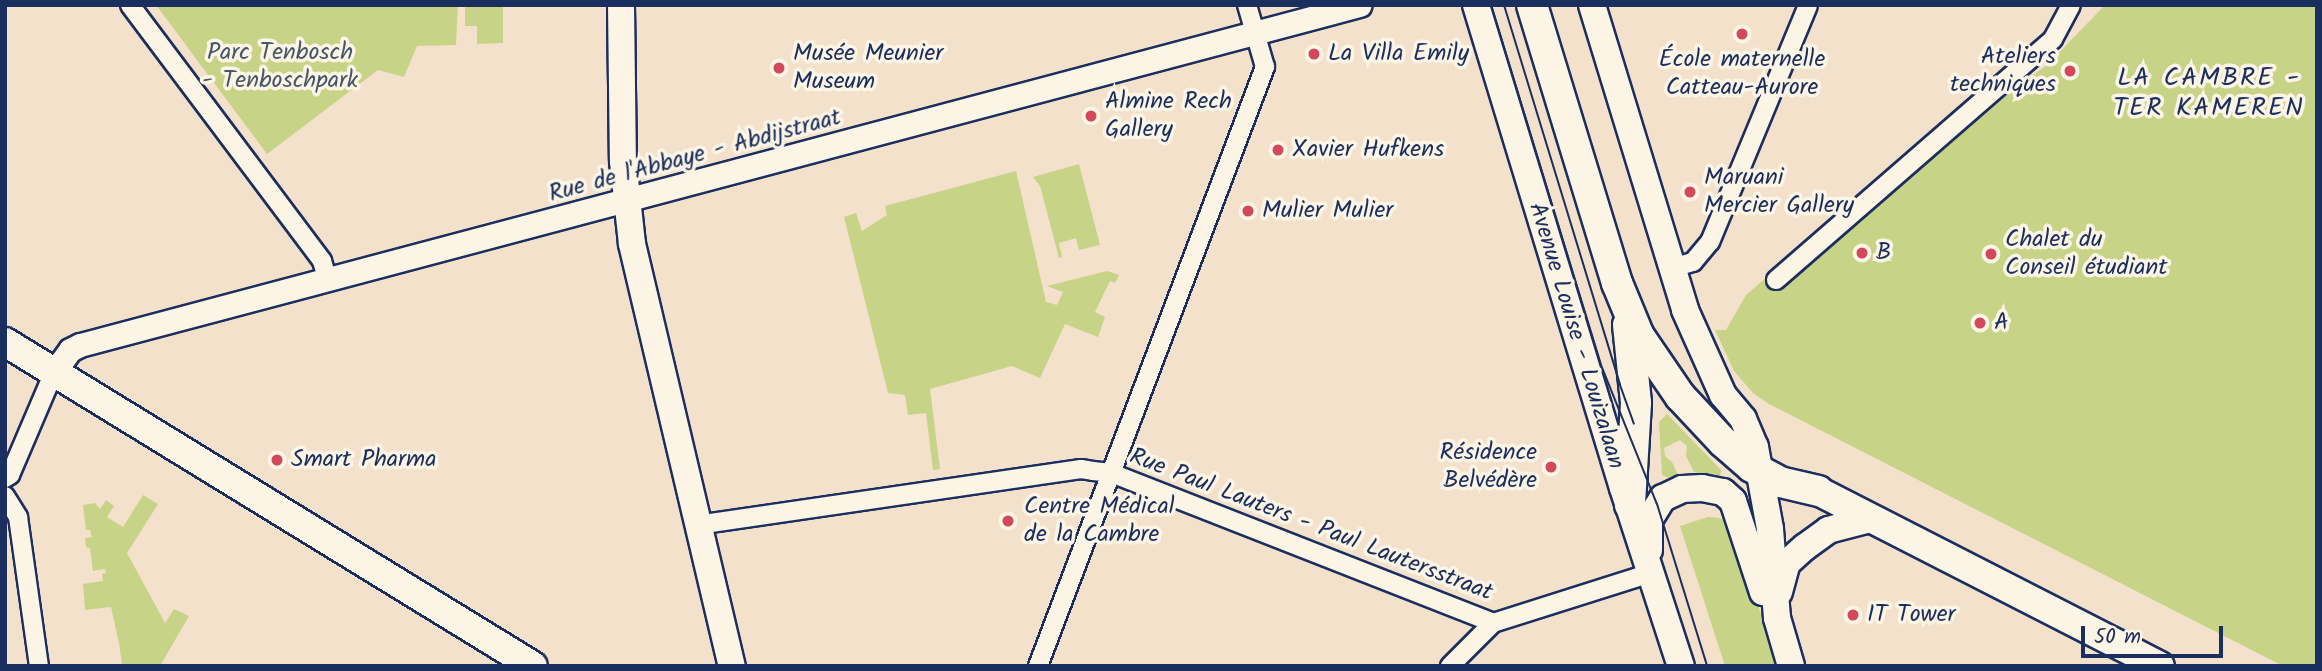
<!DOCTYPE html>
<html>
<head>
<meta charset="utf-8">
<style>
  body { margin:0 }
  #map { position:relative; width:2322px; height:671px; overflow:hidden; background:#f3e1cb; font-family:Kalam,sans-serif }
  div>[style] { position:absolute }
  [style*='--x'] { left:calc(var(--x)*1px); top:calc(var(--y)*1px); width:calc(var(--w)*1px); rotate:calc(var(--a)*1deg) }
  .green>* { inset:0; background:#c7d387 }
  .roads { filter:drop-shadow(2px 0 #1b2f5e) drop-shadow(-2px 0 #1b2f5e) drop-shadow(0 2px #1b2f5e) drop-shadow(0 -2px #1b2f5e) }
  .minor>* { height:18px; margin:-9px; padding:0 9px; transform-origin:9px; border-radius:9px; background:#fcf5e5 }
  .tertiary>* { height:23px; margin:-11.5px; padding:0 11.5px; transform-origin:11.5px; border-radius:11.5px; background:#fcf5e5 }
  .secondary>* { height:26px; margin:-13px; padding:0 13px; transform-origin:13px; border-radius:13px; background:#fcf5e5 }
  .primary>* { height:28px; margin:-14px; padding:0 14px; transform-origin:14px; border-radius:14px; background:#fcf5e5 }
  .trunk>* { height:30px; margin:-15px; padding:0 15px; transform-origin:15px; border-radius:15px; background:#fcf5e5 }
  .tram>* { height:2px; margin:-1px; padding:0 1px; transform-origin:1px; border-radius:1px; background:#1b2f5e }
  .dots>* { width:19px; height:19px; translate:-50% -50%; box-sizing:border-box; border:4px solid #fcf5e5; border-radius:50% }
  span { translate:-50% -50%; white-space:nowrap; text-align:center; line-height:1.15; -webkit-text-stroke:7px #fcf5e5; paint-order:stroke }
  .park-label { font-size:24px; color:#465868 }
  .poi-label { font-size:24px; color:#1b2f5e }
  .left { translate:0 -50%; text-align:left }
  .right { translate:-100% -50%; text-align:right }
  .street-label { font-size:24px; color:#1b2f5e }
  .neighbourhood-label { font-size:26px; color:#1b2f5e; letter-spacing:2px }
  .frame { position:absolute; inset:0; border:7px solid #1b2f5e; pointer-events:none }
  .scale { position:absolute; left:2081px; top:626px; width:142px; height:32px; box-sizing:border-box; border:4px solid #1b2f5e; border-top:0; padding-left:9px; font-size:21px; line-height:24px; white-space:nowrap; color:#1b2f5e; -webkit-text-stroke:5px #fcf5e5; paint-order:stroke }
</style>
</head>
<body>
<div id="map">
  <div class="green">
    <div style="clip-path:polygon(156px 5px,458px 5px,456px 45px,417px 46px,404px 77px,378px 70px,267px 154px)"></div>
    <div style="clip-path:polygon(465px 5px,503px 5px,503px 43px,477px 44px,477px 26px,465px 26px)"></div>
    <div style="clip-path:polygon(2105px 5px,2317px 5px,2317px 666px,2283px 666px,1769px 404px,1753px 393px,1734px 371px,1715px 330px,1726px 330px,1746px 295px,1768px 276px,1780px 290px,2008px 94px,2048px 64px)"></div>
    <div style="clip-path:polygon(1079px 164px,1100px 245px,1079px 250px,1076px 238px,1059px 243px,1062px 257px,1059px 258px,1040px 186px,1033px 177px)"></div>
    <div style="clip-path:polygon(1016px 171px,1046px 302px,1057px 305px,1063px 292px,1047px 286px,1107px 271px,1119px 275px,1115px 283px,1110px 281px,1095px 312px,1105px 317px,1098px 337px,1065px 324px,1040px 378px,1012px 366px,930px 389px,940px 469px,933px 470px,926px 413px,908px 415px,905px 395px,888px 393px,844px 217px,856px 213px,862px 231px,887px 215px,885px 206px)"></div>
    <div style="clip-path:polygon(1667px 414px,1721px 470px,1720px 477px,1694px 472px,1686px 456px,1687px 446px,1680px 440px,1664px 448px,1665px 456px,1672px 462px,1678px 475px,1669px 478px,1662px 475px,1659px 422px)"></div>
    <div style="clip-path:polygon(143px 495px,158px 504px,127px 553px,165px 623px,174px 609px,189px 616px,160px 666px,107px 666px,122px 664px,119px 643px,111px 607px,85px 610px,83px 584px,103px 581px,102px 574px,106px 573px,105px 569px,93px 571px,90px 548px,86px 547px,85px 538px,92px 537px,90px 530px,86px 530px,83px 505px,95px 503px,100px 509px,106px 500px,114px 506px,107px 517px,123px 527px)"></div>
    <div style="clip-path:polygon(1708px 517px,1719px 518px,1733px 524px,1777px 666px,1725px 666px,1680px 526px)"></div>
  </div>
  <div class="roads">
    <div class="minor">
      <div style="--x:130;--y:5;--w:320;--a:53.1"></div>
      <div style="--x:322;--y:261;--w:17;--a:73"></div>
      <div style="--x:1672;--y:268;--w:22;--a:-16"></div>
      <div style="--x:1693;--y:262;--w:26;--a:-50"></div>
      <div style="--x:1710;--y:242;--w:256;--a:-67.5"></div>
      <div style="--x:1776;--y:280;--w:367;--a:-41"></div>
      <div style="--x:2053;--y:39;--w:38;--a:-62"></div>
      <div style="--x:5;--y:478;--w:6;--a:-31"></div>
      <div style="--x:10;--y:475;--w:112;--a:-66.9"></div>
      <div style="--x:5;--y:496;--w:25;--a:58"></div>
      <div style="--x:18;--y:517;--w:150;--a:82"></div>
      <div style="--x:697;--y:525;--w:388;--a:-8.3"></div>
      <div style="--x:1081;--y:469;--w:12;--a:9"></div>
      <div style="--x:1093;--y:471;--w:18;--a:6"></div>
      <div style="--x:1111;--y:473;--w:410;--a:21.4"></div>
      <div style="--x:1038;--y:666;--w:641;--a:-69.25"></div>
      <div style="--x:1265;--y:67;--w:65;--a:-106.2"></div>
      <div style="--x:1450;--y:666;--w:61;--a:-45"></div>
      <div style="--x:1493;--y:623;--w:166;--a:-17.6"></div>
    </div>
    <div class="tertiary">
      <div style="--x:54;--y:372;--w:27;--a:-54"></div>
      <div style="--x:70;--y:350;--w:11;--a:-27"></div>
      <div style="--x:80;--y:345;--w:1324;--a:-14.88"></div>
    </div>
    <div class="secondary">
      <div style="--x:621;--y:5;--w:156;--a:89.3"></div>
      <div style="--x:623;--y:161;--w:83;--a:83.8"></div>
      <div style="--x:632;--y:244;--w:434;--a:76.7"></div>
      <div style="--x:1476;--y:5;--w:505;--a:73.07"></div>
      <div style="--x:1623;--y:488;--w:187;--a:72"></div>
      <div style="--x:1592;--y:5;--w:319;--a:73"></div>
      <div style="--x:1685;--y:310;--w:93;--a:65.9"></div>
      <div style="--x:1723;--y:395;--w:31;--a:50"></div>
      <div style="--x:1743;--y:419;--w:30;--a:67"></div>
      <div style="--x:1755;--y:447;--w:83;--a:79.6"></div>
      <div style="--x:1770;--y:529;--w:89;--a:85.5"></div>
      <div style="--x:1777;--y:618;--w:50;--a:73.7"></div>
      <div style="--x:1649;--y:550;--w:30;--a:-90"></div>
      <div style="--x:1649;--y:520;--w:26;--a:-58"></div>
      <div style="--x:1663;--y:498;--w:21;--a:-25"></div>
      <div style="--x:1682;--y:489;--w:20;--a:-3"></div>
      <div style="--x:1702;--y:488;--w:21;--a:11"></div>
      <div style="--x:1723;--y:492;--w:13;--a:42"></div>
      <div style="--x:1733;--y:501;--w:96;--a:71.8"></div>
      <div style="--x:1779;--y:592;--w:30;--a:-75"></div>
      <div style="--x:1787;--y:563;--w:24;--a:-42"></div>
      <div style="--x:1805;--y:547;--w:29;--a:-36"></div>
      <div style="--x:1828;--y:530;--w:43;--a:-14.7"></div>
    </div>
    <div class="primary">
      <div style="--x:5;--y:342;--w:619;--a:31.53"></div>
      <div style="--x:1818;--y:491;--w:384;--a:27.1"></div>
    </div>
    <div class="trunk">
      <div style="--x:1532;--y:5;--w:291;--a:73"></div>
      <div style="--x:1617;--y:283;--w:57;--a:67.5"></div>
      <div style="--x:1639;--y:336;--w:73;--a:55.7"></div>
      <div style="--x:1680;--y:396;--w:63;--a:46.9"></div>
      <div style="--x:1723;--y:442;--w:38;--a:41"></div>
      <div style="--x:1752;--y:467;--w:32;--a:28"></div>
      <div style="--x:1780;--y:482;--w:39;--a:13"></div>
      <div style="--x:1628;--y:325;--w:78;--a:84.1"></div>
      <div style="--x:1636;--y:403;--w:102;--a:93.4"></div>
    </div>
  </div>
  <div class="tram">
    <div style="--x:1491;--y:5;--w:376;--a:73"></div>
    <div style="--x:1601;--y:365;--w:150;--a:68.1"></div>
    <div style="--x:1657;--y:504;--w:170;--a:72.8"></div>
    <div style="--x:1504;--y:5;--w:397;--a:73"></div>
    <div style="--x:1620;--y:385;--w:41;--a:70.3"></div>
  </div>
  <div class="dots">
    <div style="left:1742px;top:34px;background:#d1495b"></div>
    <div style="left:1314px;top:54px;background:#d1495b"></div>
    <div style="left:779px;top:68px;background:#d1495b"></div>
    <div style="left:2070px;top:71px;background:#d1495b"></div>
    <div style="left:1091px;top:116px;background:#d1495b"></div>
    <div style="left:1278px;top:150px;background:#d1495b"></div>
    <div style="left:1690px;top:192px;background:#d1495b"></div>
    <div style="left:1248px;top:211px;background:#d1495b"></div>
    <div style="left:1862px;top:253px;background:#d1495b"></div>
    <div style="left:1991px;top:254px;background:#d1495b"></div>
    <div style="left:1980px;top:323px;background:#d1495b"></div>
    <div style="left:277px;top:460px;background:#d1495b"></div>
    <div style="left:1551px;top:467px;background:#d1495b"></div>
    <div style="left:1008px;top:521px;background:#d1495b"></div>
    <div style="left:1853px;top:615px;background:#d1495b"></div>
  </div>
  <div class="park-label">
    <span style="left:280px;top:67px">Parc Tenbosch<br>- Tenboschpark</span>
  </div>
  <div class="poi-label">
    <span class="left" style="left:793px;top:68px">Musée Meunier<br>Museum</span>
    <span class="left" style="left:1328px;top:54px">La Villa Emily</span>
    <span class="right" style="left:2056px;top:71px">Ateliers<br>techniques</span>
    <span style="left:1742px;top:74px">École maternelle<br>Catteau-Aurore</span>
    <span class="left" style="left:1105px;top:116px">Almine Rech<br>Gallery</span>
    <span class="left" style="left:1292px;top:150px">Xavier Hufkens</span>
    <span class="left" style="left:1704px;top:192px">Maruani<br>Mercier Gallery</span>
    <span class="left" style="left:1262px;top:211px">Mulier Mulier</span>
    <span class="left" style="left:2005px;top:254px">Chalet du<br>Conseil étudiant</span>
    <span class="left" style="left:1876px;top:253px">B</span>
    <span class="left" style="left:1994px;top:323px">A</span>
    <span class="right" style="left:1537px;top:467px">Résidence<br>Belvédère</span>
    <span class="left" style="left:291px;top:460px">Smart Pharma</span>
    <span class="left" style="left:1024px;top:521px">Centre Médical<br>de la Cambre</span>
    <span class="left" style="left:1867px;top:615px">IT Tower</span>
  </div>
  <div class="street-label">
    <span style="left:695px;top:156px;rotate:-15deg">Rue de l'Abbaye - Abdijstraat</span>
    <span style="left:1576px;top:336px;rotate:73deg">Avenue Louise - Louizalaan</span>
    <span style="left:1311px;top:525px;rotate:21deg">Rue Paul Lauters - Paul Lautersstraat</span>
  </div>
  <div class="neighbourhood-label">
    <span style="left:2209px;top:94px">LA CAMBRE -<br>TER KAMEREN</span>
  </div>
  <div class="frame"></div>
  <div class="scale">50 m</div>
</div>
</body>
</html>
